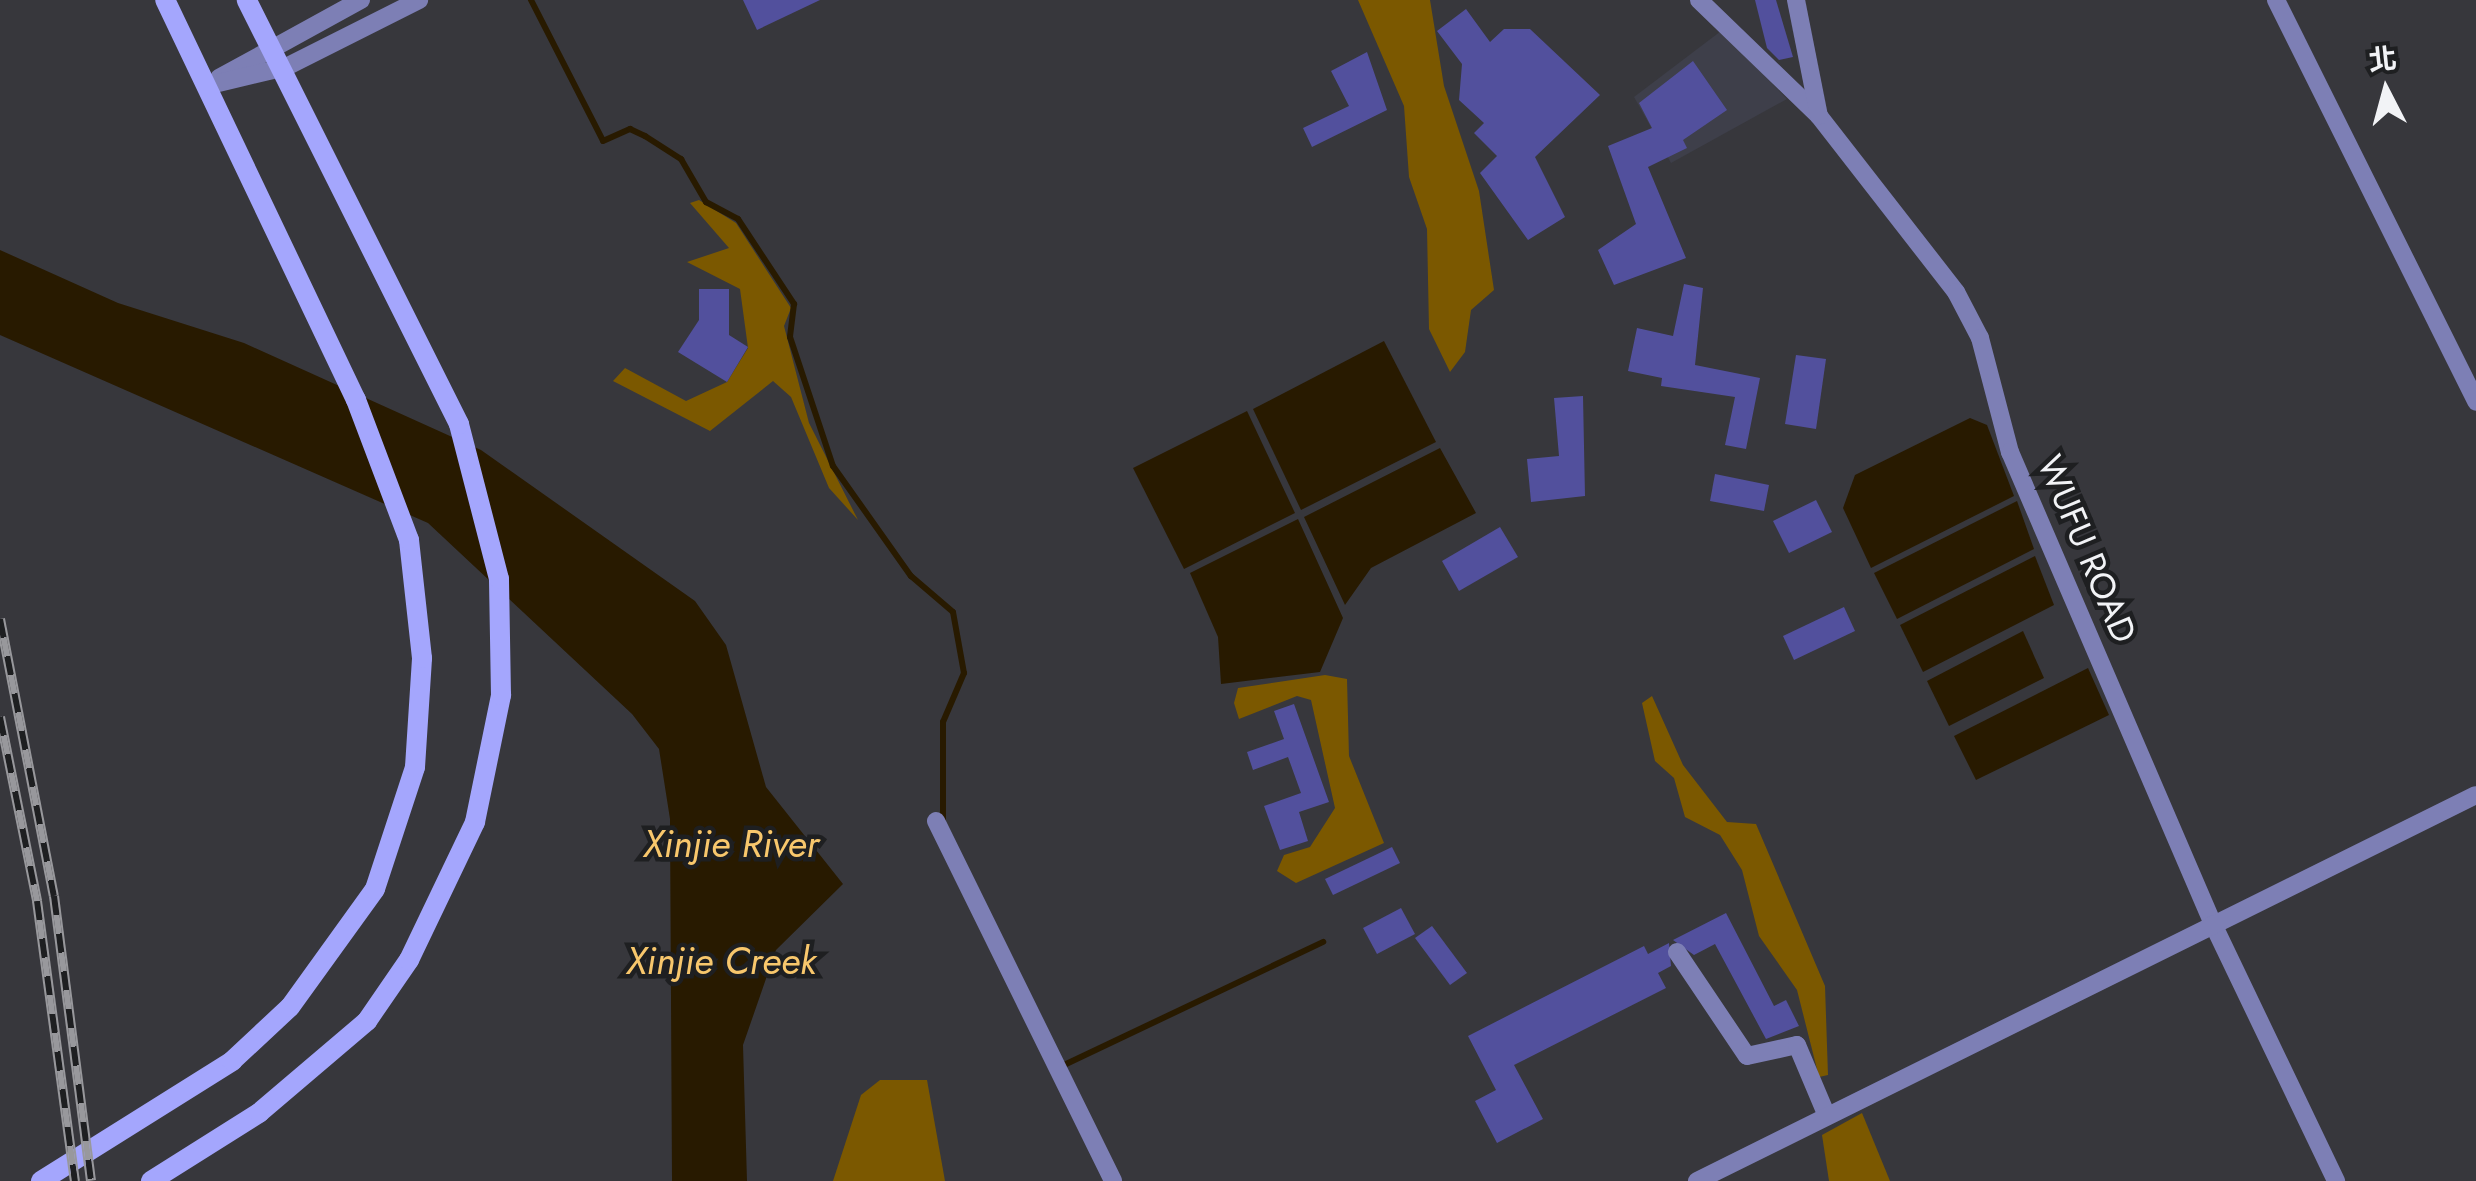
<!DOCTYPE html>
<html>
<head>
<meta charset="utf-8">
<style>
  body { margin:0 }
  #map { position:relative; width:2476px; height:1181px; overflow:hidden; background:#37373c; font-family:Jost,"Noto Sans TC",sans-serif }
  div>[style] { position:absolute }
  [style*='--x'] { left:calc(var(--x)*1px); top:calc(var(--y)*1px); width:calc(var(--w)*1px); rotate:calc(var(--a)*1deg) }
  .built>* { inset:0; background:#3e3f4a }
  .green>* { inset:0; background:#7b5800 }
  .water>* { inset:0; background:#281a00 }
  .stream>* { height:6px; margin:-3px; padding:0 3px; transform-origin:3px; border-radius:3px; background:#281a00 }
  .building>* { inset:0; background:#52509d }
  .street>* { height:18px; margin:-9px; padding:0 9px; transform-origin:9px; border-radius:9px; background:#7d7fb5 }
  .secondary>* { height:20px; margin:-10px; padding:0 10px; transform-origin:10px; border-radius:10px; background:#a4a6fd }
  .rail>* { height:10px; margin-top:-5px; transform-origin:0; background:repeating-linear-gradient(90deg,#1e1f21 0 19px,#98989c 0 38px); box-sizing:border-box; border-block:2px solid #98989c }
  span { translate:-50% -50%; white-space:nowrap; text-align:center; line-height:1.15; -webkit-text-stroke:9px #1e1f21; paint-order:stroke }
  .street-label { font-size:35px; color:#f2f3f6 }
  .water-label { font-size:38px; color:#f8c76c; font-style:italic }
  .north { position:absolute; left:2336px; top:40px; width:100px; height:100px; -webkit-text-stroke:8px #1e1f21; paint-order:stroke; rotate:354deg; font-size:28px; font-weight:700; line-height:40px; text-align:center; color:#f2f3f6 }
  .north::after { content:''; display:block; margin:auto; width:35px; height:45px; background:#f2f3f6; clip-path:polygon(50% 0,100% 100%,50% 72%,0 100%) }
</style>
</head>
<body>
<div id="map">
  <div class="built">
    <div style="clip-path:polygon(1721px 31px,1787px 99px,1671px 163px,1634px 97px)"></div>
  </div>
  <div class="green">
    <div style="clip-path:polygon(1358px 0,1430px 0,1444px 86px,1479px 191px,1494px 290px,1471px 310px,1465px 352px,1450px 372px,1429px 329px,1427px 229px,1409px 177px,1404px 106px)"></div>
    <div style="clip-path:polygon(699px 200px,736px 223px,791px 308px,784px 326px,809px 423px,858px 520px,829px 488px,791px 397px,773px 381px,710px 431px,613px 381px,625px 368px,686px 401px,727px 382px,748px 348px,740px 289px,687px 262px,729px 248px,690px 203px)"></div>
    <div style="clip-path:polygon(1325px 675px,1347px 679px,1349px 756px,1384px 843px,1296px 883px,1277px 871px,1284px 855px,1310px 847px,1335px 808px,1311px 700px,1297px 696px,1239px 719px,1234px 703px,1238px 688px)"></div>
    <div style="clip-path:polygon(1652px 696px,1683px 765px,1727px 822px,1756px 824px,1825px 986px,1828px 1075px,1819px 1077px,1797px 990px,1759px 936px,1742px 870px,1720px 835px,1685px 817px,1674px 778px,1655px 761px,1642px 703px)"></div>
    <div style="clip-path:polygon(880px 1080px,927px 1080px,945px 1181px,833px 1181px,861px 1095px)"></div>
    <div style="clip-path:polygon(1862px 1113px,1890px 1181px,1829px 1181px,1822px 1135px)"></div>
  </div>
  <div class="water">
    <div style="clip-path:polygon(0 250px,118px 303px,244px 343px,481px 450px,695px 601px,726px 645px,766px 787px,843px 884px,776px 950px,743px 1045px,747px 1181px,672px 1181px,670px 819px,659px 749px,632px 714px,428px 523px,0 335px)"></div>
    <div style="clip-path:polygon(1384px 341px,1436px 442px,1301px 510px,1253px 409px)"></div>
    <div style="clip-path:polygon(1247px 411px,1295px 513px,1184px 569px,1133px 468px)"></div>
    <div style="clip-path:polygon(1970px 418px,1987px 425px,2014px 496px,1871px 568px,1843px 508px,1855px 475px)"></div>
    <div style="clip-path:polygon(1440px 448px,1476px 513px,1371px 568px,1345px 605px,1304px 517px)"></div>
    <div style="clip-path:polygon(2017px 501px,2034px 549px,1897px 619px,1874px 573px)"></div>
    <div style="clip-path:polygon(1298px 519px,1343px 618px,1320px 672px,1221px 684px,1218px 637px,1190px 573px)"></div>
    <div style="clip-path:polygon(2035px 556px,2054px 605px,1923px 672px,1900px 625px)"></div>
    <div style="clip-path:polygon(2023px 631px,2044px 678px,1949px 726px,1927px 681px)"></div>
    <div style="clip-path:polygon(2088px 668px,2109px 715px,1976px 780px,1954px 736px)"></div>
  </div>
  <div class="stream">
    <div style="--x:531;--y:0;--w:158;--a:62.9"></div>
    <div style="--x:603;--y:141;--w:30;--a:-24"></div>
    <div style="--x:630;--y:129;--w:17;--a:25"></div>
    <div style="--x:645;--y:136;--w:43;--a:32.6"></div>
    <div style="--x:681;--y:159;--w:50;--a:59.8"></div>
    <div style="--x:706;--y:202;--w:36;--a:28"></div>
    <div style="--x:738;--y:219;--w:102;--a:56.6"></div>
    <div style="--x:794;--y:304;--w:33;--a:97"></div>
    <div style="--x:790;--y:337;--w:136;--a:71.6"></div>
    <div style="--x:833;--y:466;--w:135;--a:54.7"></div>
    <div style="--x:911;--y:576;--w:55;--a:40.6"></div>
    <div style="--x:953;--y:612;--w:62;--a:79.8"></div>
    <div style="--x:964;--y:673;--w:53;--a:113.2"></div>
    <div style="--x:943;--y:722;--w:98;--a:90"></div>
    <div style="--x:1064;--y:1065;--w:287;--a:-25.4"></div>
  </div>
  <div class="building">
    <div style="clip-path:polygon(743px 0,820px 0,757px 30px)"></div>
    <div style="clip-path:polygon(1755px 0,1776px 0,1793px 57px,1779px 60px,1767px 48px)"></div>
    <div style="clip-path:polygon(1466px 9px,1490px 42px,1504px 29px,1530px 29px,1600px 95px,1535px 157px,1565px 217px,1528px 240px,1480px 173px,1497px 156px,1474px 133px,1484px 123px,1459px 100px,1462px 64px,1437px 31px)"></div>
    <div style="clip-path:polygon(1367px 52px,1387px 110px,1312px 147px,1303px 128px,1349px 106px,1331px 71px)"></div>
    <div style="clip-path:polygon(1693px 61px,1727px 110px,1683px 140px,1687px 148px,1648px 167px,1686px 258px,1614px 285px,1598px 250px,1636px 224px,1608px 146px,1652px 128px,1639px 103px)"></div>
    <div style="clip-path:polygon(1684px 284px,1703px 288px,1695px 365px,1760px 378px,1746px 449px,1725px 445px,1735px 397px,1661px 386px,1662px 378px,1628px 371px,1637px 328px,1673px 336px)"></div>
    <div style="clip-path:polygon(699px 289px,729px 289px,729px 335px,748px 347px,727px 382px,678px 352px,699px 320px)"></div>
    <div style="clip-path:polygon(1796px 355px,1826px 359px,1816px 429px,1785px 424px)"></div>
    <div style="clip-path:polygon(1583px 396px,1585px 496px,1531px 502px,1527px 459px,1559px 456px,1554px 398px)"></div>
    <div style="clip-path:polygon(1715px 474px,1769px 485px,1764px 511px,1710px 501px)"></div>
    <div style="clip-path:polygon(1816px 500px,1832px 532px,1789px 553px,1773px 521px)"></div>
    <div style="clip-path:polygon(1500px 527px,1518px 557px,1459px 591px,1442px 561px)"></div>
    <div style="clip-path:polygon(1844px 607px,1855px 631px,1794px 660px,1783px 636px)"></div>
    <div style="clip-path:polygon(1294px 704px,1329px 802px,1299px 812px,1308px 841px,1280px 850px,1264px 806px,1301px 793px,1288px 757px,1253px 770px,1247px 752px,1284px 739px,1274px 711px)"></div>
    <div style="clip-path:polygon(1392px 847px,1400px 863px,1333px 895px,1325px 879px)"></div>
    <div style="clip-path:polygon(1401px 908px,1415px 934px,1377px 954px,1363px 928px)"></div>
    <div style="clip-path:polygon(1726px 913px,1774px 1006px,1786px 1000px,1799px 1026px,1766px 1039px,1715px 944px,1694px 955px,1673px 940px)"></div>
    <div style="clip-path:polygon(1432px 926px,1467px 973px,1450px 985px,1415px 938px)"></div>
    <div style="clip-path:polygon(1669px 943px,1671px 966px,1658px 973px,1666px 988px,1514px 1065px,1543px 1119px,1497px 1143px,1475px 1101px,1496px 1090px,1468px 1036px,1644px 946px,1648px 954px)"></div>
  </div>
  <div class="street">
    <div style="--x:1699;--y:0;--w:167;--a:44"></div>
    <div style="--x:1819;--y:116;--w:223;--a:52.1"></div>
    <div style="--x:1956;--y:292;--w:52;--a:62.4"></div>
    <div style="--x:1980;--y:338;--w:118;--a:75.3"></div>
    <div style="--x:2010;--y:452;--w:514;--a:66.73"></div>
    <div style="--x:2213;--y:924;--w:285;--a:64.4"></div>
    <div style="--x:1796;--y:0;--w:118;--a:78.8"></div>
    <div style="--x:2276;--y:0;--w:449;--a:63.5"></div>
    <div style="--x:219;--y:78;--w:162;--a:-28.8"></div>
    <div style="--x:206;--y:86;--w:82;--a:-13.4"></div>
    <div style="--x:286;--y:67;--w:149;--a:-26.7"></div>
    <div style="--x:936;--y:821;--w:401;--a:63.8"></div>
    <div style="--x:1677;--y:952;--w:125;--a:56.1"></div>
    <div style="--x:1747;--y:1056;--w:51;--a:-12.4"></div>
    <div style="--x:1797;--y:1045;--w:77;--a:67.1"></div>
    <div style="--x:1697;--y:1181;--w:869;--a:-26.36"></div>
  </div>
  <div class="secondary">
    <div style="--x:41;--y:1181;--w:226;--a:-32.1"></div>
    <div style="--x:232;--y:1061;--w:79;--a:-43"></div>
    <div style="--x:290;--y:1007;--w:145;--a:-54.2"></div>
    <div style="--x:375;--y:889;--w:128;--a:-71.8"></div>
    <div style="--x:415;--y:767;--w:109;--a:-86.3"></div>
    <div style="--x:422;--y:658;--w:119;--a:-96.3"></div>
    <div style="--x:409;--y:540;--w:150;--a:-110.7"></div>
    <div style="--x:356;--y:400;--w:443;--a:-115.5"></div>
    <div style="--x:151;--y:1181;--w:128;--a:-32.2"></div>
    <div style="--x:259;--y:1113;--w:142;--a:-40.4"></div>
    <div style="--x:367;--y:1021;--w:74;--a:-55.5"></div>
    <div style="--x:409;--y:960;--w:153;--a:-64.4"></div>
    <div style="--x:475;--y:822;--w:130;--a:-78.4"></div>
    <div style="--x:501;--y:695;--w:116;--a:-91"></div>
    <div style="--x:499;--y:579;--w:160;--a:-104.5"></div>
    <div style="--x:459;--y:424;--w:474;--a:-116.6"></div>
  </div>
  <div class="rail">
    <div style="--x:0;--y:619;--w:282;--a:79"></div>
    <div style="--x:54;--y:896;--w:287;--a:82.6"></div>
    <div style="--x:0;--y:717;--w:188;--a:78.6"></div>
    <div style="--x:37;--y:901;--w:283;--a:82.3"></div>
  </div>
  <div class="street-label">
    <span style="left:2087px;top:549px;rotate:67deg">WUFU ROAD</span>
  </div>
  <div class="water-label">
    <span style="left:731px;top:844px">Xinjie River</span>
    <span style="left:721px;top:961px">Xinjie Creek</span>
  </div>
  <div class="north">北</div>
</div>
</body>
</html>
